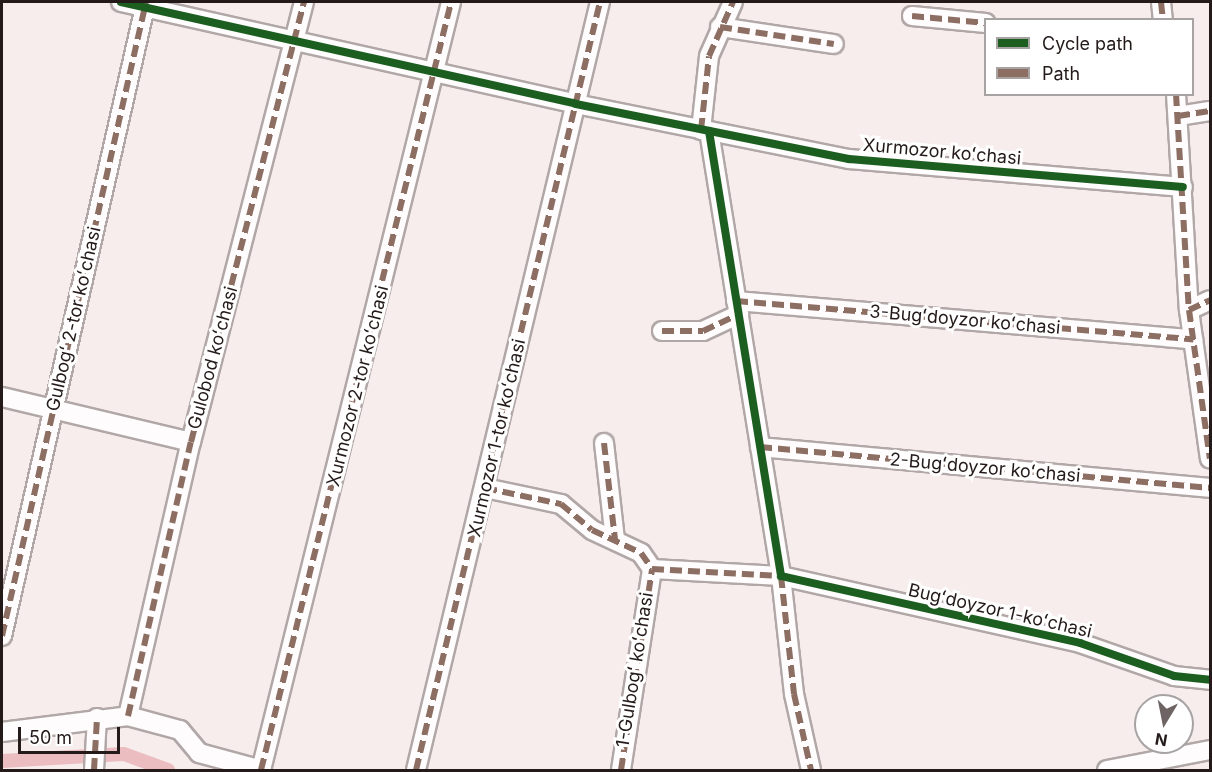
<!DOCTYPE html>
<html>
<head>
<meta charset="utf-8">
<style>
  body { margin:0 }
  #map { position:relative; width:1212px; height:772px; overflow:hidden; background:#f7eded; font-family:Inter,sans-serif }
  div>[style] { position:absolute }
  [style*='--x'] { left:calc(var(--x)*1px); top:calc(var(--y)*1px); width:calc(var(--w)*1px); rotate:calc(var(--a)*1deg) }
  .canal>* { height:14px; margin:-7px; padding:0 7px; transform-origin:7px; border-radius:7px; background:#ebbdc0 }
  .roads { filter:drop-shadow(2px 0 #b1a7a7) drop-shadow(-2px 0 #b1a7a7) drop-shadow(0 2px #b1a7a7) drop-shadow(0 -2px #b1a7a7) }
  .minor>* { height:18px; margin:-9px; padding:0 9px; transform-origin:9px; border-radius:9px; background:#fefcfc }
  .quiet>* { height:6px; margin-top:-3px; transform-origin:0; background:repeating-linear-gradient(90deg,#8d6e63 0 12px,transparent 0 18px) }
  .cycleway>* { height:8px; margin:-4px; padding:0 4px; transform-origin:4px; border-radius:4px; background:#1b5e20 }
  span { translate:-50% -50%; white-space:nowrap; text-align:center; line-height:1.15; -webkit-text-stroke:6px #fff; paint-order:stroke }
  .street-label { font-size:18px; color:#241a1a }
  .frame { position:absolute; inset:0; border:3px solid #241a1a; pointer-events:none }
  .legend { position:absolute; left:984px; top:18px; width:210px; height:78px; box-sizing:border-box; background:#fff; border:2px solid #a7a3a3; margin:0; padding:8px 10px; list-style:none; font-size:18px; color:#241a1a }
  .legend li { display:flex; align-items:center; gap:12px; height:30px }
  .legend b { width:30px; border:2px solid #a7a3a3 }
  .north { position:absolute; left:1134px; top:694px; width:60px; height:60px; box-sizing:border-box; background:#fff; border:2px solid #a7a3a3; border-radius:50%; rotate:190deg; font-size:16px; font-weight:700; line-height:24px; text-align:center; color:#241a1a }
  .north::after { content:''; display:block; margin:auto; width:21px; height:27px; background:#6e6464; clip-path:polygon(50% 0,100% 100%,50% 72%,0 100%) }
  .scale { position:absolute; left:18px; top:727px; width:102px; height:27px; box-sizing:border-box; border:3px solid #241a1a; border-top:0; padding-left:8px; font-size:18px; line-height:21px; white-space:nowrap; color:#241a1a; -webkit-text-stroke:4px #fff; paint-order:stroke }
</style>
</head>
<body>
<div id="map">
  <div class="canal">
    <div style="--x:2;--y:761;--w:122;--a:-3.3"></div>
    <div style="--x:124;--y:754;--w:47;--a:20"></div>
  </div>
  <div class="roads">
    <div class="minor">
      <div style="--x:121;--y:2;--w:466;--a:12.6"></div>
      <div style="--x:576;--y:104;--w:278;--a:11.4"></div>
      <div style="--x:849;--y:159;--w:335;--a:4.8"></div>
      <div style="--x:1161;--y:2;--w:18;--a:84"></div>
      <div style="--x:912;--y:16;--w:74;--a:5.4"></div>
      <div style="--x:720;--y:27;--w:115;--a:8.5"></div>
      <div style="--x:1176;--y:94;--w:216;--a:86.6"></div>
      <div style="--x:1189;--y:310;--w:150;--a:82"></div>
      <div style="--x:1178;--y:116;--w:32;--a:-9"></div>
      <div style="--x:701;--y:130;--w:74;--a:-83.8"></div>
      <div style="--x:709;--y:56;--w:59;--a:-66"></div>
      <div style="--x:709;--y:131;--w:451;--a:80.8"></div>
      <div style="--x:781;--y:576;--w:306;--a:12.6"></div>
      <div style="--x:1080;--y:643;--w:100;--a:19.3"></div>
      <div style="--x:1174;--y:676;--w:36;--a:6"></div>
      <div style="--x:736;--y:301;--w:459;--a:4.8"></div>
      <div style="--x:1189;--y:310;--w:23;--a:-25"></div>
      <div style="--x:662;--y:331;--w:41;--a:0"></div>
      <div style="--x:703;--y:331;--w:40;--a:-25"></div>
      <div style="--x:2;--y:397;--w:194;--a:13.4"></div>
      <div style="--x:604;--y:443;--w:98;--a:83.5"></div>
      <div style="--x:760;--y:447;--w:452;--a:5.2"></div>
      <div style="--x:485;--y:488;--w:78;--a:11.9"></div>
      <div style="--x:561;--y:504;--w:40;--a:40"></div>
      <div style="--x:592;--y:530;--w:54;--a:25.1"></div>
      <div style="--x:641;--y:553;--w:19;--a:55"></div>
      <div style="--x:652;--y:569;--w:129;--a:3.1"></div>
      <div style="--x:781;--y:576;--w:119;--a:83.7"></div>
      <div style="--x:794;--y:694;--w:78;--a:77.4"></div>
      <div style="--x:2;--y:636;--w:650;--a:-77.2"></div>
      <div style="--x:128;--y:716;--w:281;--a:-77.1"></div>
      <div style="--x:191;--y:442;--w:454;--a:-75.6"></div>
      <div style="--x:2;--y:732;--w:127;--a:-7.2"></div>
      <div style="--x:128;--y:716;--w:54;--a:15.1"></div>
      <div style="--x:180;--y:730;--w:30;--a:50"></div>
      <div style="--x:199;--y:753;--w:65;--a:15.1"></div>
      <div style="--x:94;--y:770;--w:52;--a:-86.7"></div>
      <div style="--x:261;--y:770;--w:791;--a:-76.1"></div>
      <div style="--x:416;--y:770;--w:790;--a:-76.53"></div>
      <div style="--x:621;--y:770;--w:203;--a:-81.2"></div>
      <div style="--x:1107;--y:770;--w:105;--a:-11"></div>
    </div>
  </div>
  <div class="quiet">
    <div style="--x:1161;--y:2;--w:18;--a:84"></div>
    <div style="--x:912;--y:16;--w:74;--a:5.4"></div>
    <div style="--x:720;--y:27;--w:115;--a:8.5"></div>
    <div style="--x:1176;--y:94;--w:216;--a:86.6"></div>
    <div style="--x:1189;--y:310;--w:150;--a:82"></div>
    <div style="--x:1178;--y:116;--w:32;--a:-9"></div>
    <div style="--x:701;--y:130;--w:74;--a:-83.8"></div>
    <div style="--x:709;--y:56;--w:59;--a:-66"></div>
    <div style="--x:736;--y:301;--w:459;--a:4.8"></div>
    <div style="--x:1189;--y:310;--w:23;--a:-25"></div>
    <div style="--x:662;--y:331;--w:41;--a:0"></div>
    <div style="--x:703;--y:331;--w:40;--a:-25"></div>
    <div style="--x:604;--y:443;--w:98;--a:83.5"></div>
    <div style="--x:760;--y:447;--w:452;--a:5.2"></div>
    <div style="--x:485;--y:488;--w:78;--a:11.9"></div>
    <div style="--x:561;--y:504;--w:40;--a:40"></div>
    <div style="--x:592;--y:530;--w:54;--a:25.1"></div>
    <div style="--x:641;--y:553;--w:19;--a:55"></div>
    <div style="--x:652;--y:569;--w:129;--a:3.1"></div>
    <div style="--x:781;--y:576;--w:119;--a:83.7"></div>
    <div style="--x:794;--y:694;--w:78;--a:77.4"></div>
    <div style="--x:2;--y:636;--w:650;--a:-77.2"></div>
    <div style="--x:128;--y:716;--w:281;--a:-77.1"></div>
    <div style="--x:191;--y:442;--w:454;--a:-75.6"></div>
    <div style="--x:94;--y:770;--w:52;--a:-86.7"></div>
    <div style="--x:261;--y:770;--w:791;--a:-76.1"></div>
    <div style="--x:416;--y:770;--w:790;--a:-76.53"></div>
    <div style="--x:621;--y:770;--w:203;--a:-81.2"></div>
  </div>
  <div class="cycleway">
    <div style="--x:121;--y:2;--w:466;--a:12.6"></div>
    <div style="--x:576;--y:104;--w:278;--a:11.4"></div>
    <div style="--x:849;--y:159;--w:335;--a:4.8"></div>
    <div style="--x:709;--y:131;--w:451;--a:80.8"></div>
    <div style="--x:781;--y:576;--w:306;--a:12.6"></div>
    <div style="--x:1080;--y:643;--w:100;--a:19.3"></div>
    <div style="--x:1174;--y:676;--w:36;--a:6"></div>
  </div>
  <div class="street-label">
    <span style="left:942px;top:152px;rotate:5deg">Xurmozor koʻchasi</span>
    <span style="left:74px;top:319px;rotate:-77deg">Gulbogʻ 2-tor koʻchasi</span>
    <span style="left:965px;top:320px;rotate:5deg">3-Bugʻdoyzor koʻchasi</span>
    <span style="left:213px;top:358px;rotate:-75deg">Gulobod koʻchasi</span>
    <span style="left:358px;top:386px;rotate:-76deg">Xurmozor 2-tor koʻchasi</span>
    <span style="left:497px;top:438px;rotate:-77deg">Xurmozor 1-tor koʻchasi</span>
    <span style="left:985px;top:468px;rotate:5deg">2-Bugʻdoyzor koʻchasi</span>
    <span style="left:1000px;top:611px;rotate:13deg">Bugʻdoyzor 1-koʻchasi</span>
    <span style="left:635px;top:670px;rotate:-81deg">1-Gulbogʻ koʻchasi</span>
  </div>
  <div class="frame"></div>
  <ul class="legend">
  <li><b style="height:8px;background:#1b5e20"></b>Cycle path</li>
  <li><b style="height:8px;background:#8d6e63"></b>Path</li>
  </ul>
  <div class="north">N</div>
  <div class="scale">50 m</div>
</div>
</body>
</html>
